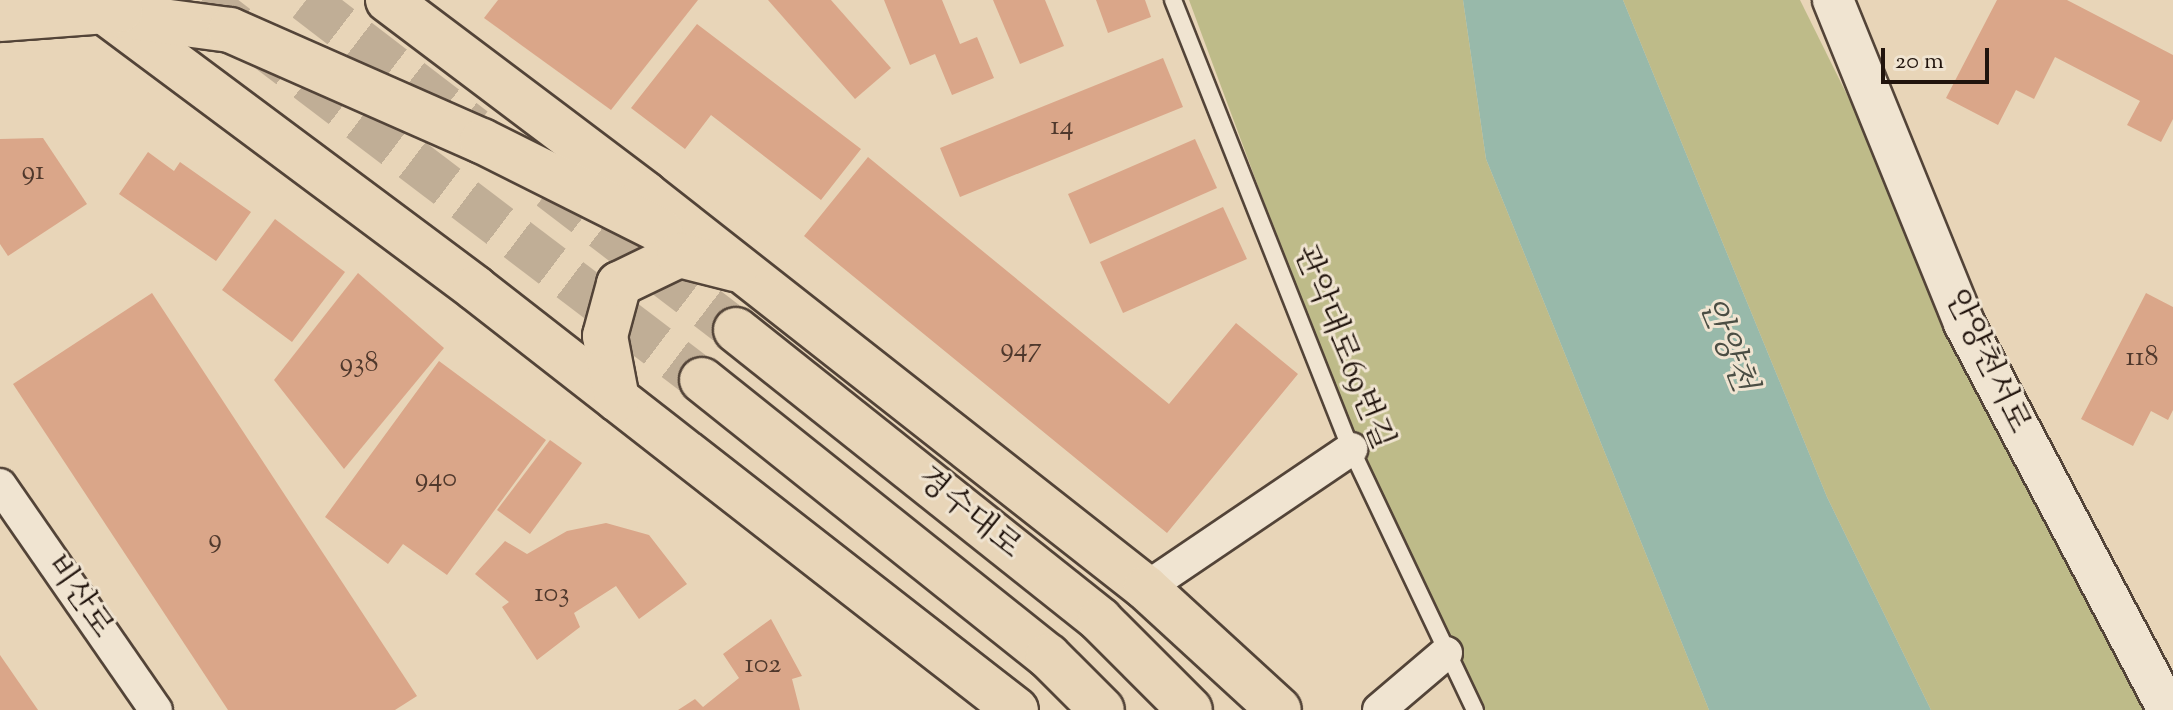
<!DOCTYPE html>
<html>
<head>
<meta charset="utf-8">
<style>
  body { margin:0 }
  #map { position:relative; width:2173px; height:710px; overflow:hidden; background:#e8d5b8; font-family:"Sorts Mill Goudy","Noto Serif KR",serif }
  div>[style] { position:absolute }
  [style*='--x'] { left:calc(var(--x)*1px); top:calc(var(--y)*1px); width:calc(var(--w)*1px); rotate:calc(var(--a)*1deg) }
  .green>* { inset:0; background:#bebb89 }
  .water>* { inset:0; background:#98b9aa }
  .building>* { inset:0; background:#daa689 }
  .primary-tunnel>* { height:44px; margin-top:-22px; transform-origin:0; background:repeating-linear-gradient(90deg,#c0ae96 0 44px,transparent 0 66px) }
  .roads { filter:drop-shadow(2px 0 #534438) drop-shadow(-2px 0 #534438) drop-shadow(0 2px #534438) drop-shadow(0 -2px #534438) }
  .service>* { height:16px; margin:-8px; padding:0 8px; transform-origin:8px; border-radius:8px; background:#f0e4d1 }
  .minor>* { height:32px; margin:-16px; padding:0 16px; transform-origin:16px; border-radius:16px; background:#f0e4d1 }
  .tertiary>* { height:40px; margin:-20px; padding:0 20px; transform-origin:20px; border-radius:20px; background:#f0e4d1 }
  .primary>* { height:44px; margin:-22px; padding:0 22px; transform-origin:22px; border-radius:22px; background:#e8d5b8 }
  span { translate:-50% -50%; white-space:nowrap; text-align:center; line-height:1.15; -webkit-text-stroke:6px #f0e4d1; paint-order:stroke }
  .number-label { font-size:28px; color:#4f382c }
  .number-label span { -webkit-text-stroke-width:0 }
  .street-label { font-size:32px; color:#21140d }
  .water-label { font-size:34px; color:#4b4e44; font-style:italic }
  .scale { position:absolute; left:1881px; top:48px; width:108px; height:36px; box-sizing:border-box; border:4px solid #21140d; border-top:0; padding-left:10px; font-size:24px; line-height:28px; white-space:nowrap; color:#21140d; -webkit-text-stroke:6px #f0e4d1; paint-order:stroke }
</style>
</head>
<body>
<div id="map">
  <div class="green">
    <div style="clip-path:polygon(1189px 0,1463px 0,1486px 159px,1709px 710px,1485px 710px,1347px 426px)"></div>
    <div style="clip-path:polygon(1623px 0,1800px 0,2152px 710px,1931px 710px,1827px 497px)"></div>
  </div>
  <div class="water">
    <div style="clip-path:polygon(1463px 0,1623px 0,1827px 497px,1931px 710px,1709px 710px,1486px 159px)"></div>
  </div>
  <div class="building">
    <div style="clip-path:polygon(498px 0,698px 0,611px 110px,484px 18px)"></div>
    <div style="clip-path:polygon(768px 0,831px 0,891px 68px,855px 99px)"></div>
    <div style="clip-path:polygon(884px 0,942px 0,960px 44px,977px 37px,994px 78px,952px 95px,935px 54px,910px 65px)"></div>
    <div style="clip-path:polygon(993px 0,1045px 0,1064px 46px,1020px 64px)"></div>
    <div style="clip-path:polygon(1096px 0,1145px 0,1151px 17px,1108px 33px)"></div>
    <div style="clip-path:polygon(1997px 0,2067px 0,2173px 55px,2173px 119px,2161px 142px,2127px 125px,2140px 101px,2055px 57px,2034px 99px,2016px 90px,1998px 125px,1946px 98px)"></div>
    <div style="clip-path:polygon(697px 24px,861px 149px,821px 200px,711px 115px,685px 149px,631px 108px)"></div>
    <div style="clip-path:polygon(1163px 58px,1183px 107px,960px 197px,940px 148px)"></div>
    <div style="clip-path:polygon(43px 138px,87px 204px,8px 256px,0 244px,0 139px)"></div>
    <div style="clip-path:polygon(1195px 139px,1217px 188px,1090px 244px,1068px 194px)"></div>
    <div style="clip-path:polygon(148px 152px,174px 171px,180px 162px,251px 212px,216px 261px,119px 194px)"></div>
    <div style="clip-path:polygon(868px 157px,1169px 404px,1236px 323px,1298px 374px,1167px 533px,804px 236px)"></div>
    <div style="clip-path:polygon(1223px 207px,1247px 259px,1123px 313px,1100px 262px)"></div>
    <div style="clip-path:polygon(275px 219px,345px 272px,292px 342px,222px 290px)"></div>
    <div style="clip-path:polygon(358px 273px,444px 348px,344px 469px,274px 380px)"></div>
    <div style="clip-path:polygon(152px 293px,417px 696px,395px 710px,228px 710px,13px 384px)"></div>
    <div style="clip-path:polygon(2146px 293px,2173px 307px,2173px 410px,2168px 420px,2151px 411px,2133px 446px,2081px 419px)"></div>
    <div style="clip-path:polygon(439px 361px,546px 440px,447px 575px,403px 544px,388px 564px,325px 517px)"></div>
    <div style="clip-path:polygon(550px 440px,582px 463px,530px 534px,497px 510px)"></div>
    <div style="clip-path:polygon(606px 523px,649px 535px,687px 584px,639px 619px,616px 586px,574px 613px,580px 627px,537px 660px,502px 607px,509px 602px,475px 574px,505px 541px,527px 554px,567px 531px)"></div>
    <div style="clip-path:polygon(771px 619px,802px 676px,792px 679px,800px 710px,678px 710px,695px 699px,703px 707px,739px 678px,723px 654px)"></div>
    <div style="clip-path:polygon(0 655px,38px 710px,0 710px)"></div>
  </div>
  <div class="primary-tunnel">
    <div style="--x:202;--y:0;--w:628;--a:37.23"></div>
    <div style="--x:306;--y:0;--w:212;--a:37.5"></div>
    <div style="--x:550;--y:188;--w:234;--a:37.4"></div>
  </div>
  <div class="roads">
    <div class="service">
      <div style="--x:1173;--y:0;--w:483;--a:68.4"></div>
      <div style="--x:1351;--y:449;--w:289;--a:64.6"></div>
    </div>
    <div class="minor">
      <div style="--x:0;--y:485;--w:274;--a:55.3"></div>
      <div style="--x:1146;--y:588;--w:248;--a:-34.1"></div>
      <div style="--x:1379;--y:710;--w:88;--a:-40.4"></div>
    </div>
    <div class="tertiary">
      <div style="--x:1833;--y:0;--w:349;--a:67.9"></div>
      <div style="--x:1964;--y:323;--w:437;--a:62.2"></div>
    </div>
    <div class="primary">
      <div style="--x:89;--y:0;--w:482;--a:36.7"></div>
      <div style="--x:475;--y:288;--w:686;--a:37.96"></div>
      <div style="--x:388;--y:0;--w:322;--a:37"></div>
      <div style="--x:645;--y:194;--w:637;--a:38.18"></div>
      <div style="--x:1146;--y:588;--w:180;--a:42.5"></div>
      <div style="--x:110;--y:14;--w:121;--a:7.6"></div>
      <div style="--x:230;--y:30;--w:275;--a:23.8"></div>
      <div style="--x:482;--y:141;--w:199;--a:26.6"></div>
      <div style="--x:0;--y:19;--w:121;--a:-4.3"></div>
      <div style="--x:736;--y:330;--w:465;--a:38.5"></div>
      <div style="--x:1100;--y:620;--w:127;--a:45"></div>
      <div style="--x:702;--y:380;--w:443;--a:38.6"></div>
      <div style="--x:1048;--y:656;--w:76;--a:45"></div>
      <div style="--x:617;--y:399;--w:64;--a:-100.8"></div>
      <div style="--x:605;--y:336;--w:54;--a:-74.9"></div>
      <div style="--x:619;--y:284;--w:67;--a:-25.8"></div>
      <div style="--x:679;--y:255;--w:58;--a:14"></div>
    </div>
  </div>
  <div class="number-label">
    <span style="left:1062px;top:127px">14</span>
    <span style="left:33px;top:172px">91</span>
    <span style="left:1021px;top:349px">947</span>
    <span style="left:2142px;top:358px">118</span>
    <span style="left:359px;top:364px">938</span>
    <span style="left:436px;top:479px">940</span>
    <span style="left:215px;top:540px">9</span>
    <span style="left:552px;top:594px">103</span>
    <span style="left:763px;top:665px">102</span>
  </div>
  <div class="street-label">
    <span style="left:1342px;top:348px;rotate:68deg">관악대로69번길</span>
    <span style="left:1986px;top:362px;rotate:64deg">안양천서로</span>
    <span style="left:968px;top:514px;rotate:39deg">경수대로</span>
    <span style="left:78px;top:597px;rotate:55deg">비산로</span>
  </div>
  <div class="water-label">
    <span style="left:1726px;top:345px;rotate:68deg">안양천</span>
  </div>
  <div class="scale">20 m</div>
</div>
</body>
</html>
